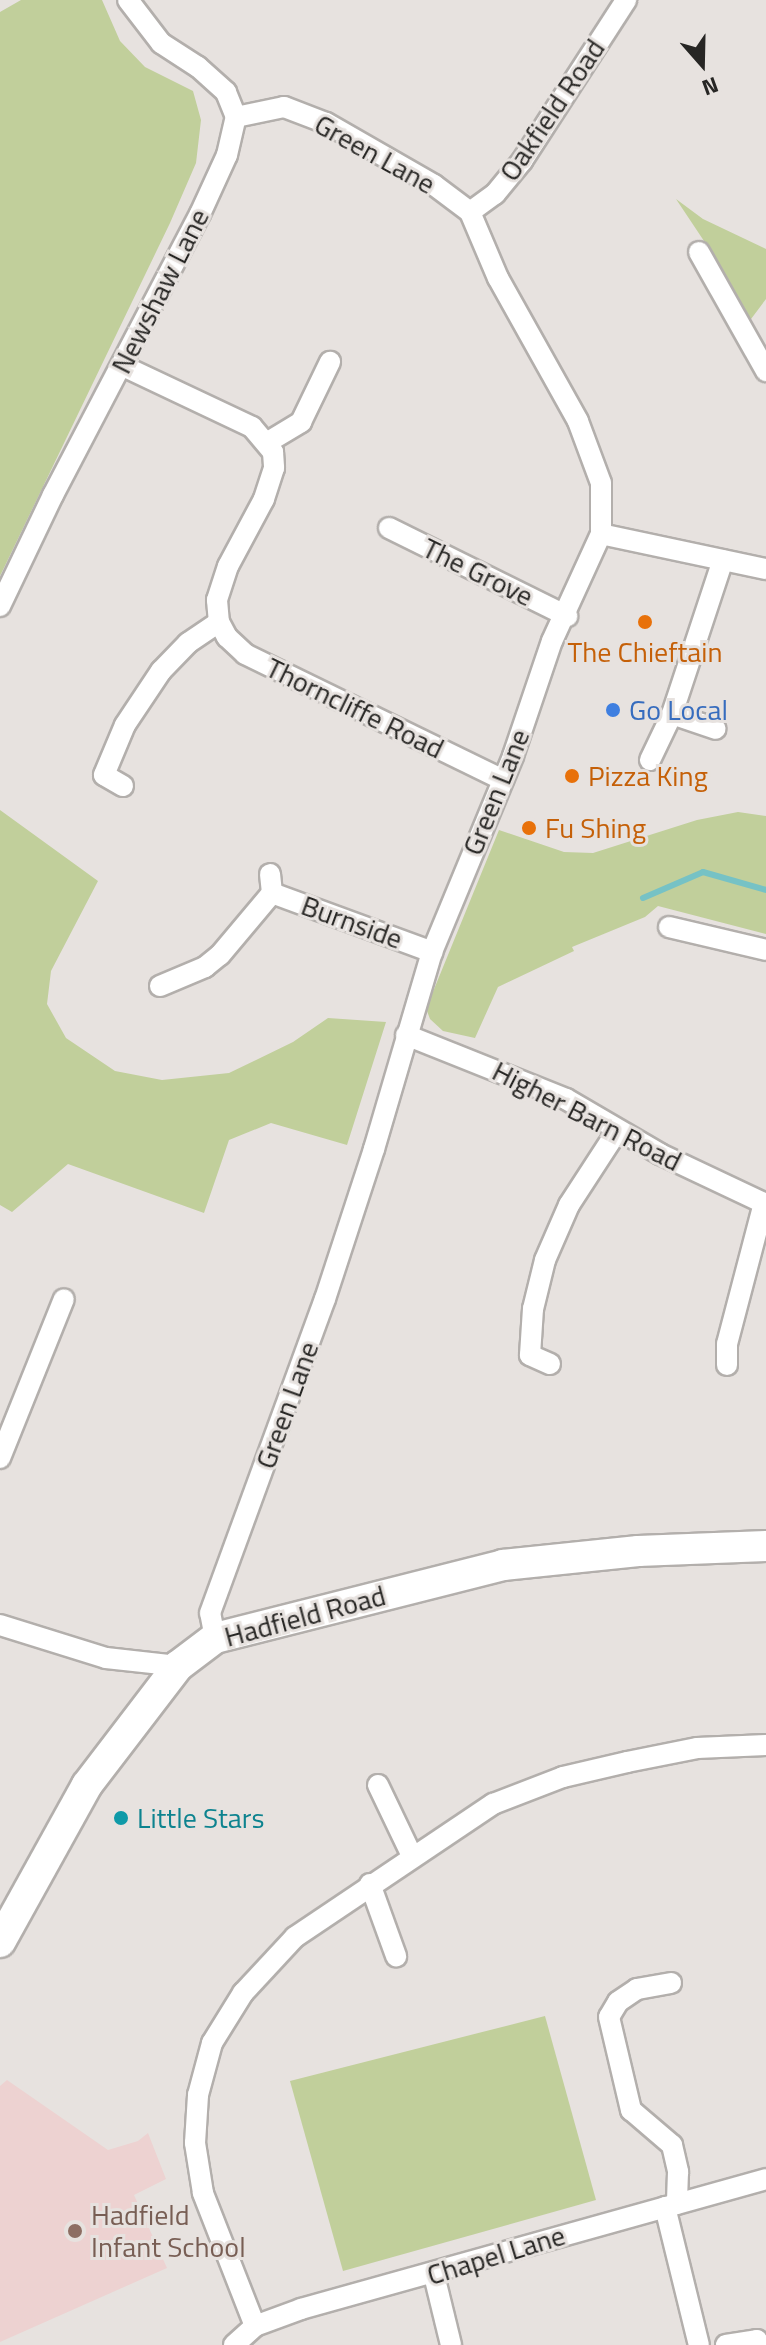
<!DOCTYPE html>
<html>
<head>
<meta charset="utf-8">
<style>
  body { margin:0 }
  #map { position:relative; width:766px; height:2345px; overflow:hidden; background:#e7e2df; font-family:"Titillium Web",sans-serif }
  div>[style] { position:absolute }
  [style*='--x'] { left:calc(var(--x)*1px); top:calc(var(--y)*1px); width:calc(var(--w)*1px); rotate:calc(var(--a)*1deg) }
  .education>* { inset:0; background:#edd2d1 }
  .green>* { inset:0; background:#c1cf9b }
  .stream>* { height:6px; margin:-3px; padding:0 3px; transform-origin:3px; border-radius:3px; background:#76c2c5 }
  .roads { filter:drop-shadow(2px 0 #b3afac) drop-shadow(-2px 0 #b3afac) drop-shadow(0 2px #b3afac) drop-shadow(0 -2px #b3afac) }
  .street>* { height:20px; margin:-10px; padding:0 10px; transform-origin:10px; border-radius:10px; background:#fff }
  .secondary>* { height:30px; margin:-15px; padding:0 15px; transform-origin:15px; border-radius:15px; background:#fff }
  .dots>* { width:22px; height:22px; translate:-50% -50%; box-sizing:border-box; border:4px solid #e7e2df; border-radius:50% }
  span { translate:-50% -50%; white-space:nowrap; text-align:center; line-height:1.15; -webkit-text-stroke:6px #e7e2df; paint-order:stroke }
  .street-label { font-size:28px; color:#272624 }
  .food-label { font-size:28px; color:#c56008 }
  .left { translate:0 -50%; text-align:left }
  .shop-label { font-size:28px; color:#366cbe }
  .culture-label { font-size:28px; color:#0d838f }
  .education-label { font-size:28px; color:#785e54 }
  .north { position:absolute; left:662px; top:24px; width:80px; height:80px; -webkit-text-stroke:6px #e7e2df; paint-order:stroke; rotate:160deg; font-size:22px; font-weight:700; line-height:32px; text-align:center; color:#272624 }
  .north::after { content:''; display:block; margin:auto; width:28px; height:36px; background:#272624; clip-path:polygon(50% 0,100% 100%,50% 72%,0 100%) }
</style>
</head>
<body>
<div id="map">
  <div class="education">
    <div style="clip-path:polygon(7px 2080px,108px 2150px,138px 2141px,148px 2133px,166px 2179px,134px 2195px,167px 2268px,0 2342px,0 2086px)"></div>
  </div>
  <div class="green">
    <div style="clip-path:polygon(21px 0,102px 0,120px 41px,145px 67px,193px 91px,201px 120px,196px 163px,170px 223px,0 576px,0 12px)"></div>
    <div style="clip-path:polygon(676px 199px,703px 219px,766px 249px,766px 299px,748px 323px,704px 241px)"></div>
    <div style="clip-path:polygon(0 810px,98px 881px,51px 971px,47px 1004px,66px 1038px,115px 1071px,162px 1080px,229px 1073px,293px 1042px,328px 1018px,386px 1022px,347px 1145px,271px 1123px,229px 1140px,204px 1213px,68px 1164px,12px 1212px,0 1205px)"></div>
    <div style="clip-path:polygon(738px 812px,766px 816px,766px 934px,658px 906px,645px 917px,572px 947px,574px 951px,498px 987px,475px 1038px,443px 1031px,430px 1019px,427px 1011px,430px 999px,499px 830px,564px 852px,593px 853px,697px 820px)"></div>
    <div style="clip-path:polygon(545px 2016px,596px 2200px,343px 2271px,290px 2081px)"></div>
  </div>
  <div class="stream">
    <div style="--x:643;--y:898;--w:65;--a:-23.4"></div>
    <div style="--x:703;--y:872;--w:66;--a:15.9"></div>
  </div>
  <div class="roads">
    <div class="street">
      <div style="--x:470;--y:212;--w:31;--a:-36"></div>
      <div style="--x:495;--y:194;--w:43;--a:-50.7"></div>
      <div style="--x:522;--y:161;--w:192;--a:-57.1"></div>
      <div style="--x:699;--y:252;--w:137;--a:60.6"></div>
      <div style="--x:123;--y:366;--w:143;--a:25.3"></div>
      <div style="--x:252;--y:427;--w:33;--a:50"></div>
      <div style="--x:273;--y:452;--w:16;--a:86"></div>
      <div style="--x:274;--y:468;--w:33;--a:108"></div>
      <div style="--x:264;--y:499;--w:76;--a:118.2"></div>
      <div style="--x:228;--y:566;--w:36;--a:108"></div>
      <div style="--x:217;--y:600;--w:22;--a:85"></div>
      <div style="--x:219;--y:622;--w:17;--a:62"></div>
      <div style="--x:227;--y:637;--w:25;--a:43"></div>
      <div style="--x:245;--y:654;--w:287;--a:26"></div>
      <div style="--x:268;--y:442;--w:39;--a:-31"></div>
      <div style="--x:301;--y:422;--w:67;--a:-64.2"></div>
      <div style="--x:389;--y:528;--w:199;--a:26.3"></div>
      <div style="--x:601;--y:534;--w:169;--a:12"></div>
      <div style="--x:0;--y:606;--w:123;--a:-64.5"></div>
      <div style="--x:53;--y:495;--w:317;--a:-62.4"></div>
      <div style="--x:200;--y:214;--w:65;--a:-65.4"></div>
      <div style="--x:227;--y:155;--w:39;--a:-77"></div>
      <div style="--x:236;--y:117;--w:27;--a:-112"></div>
      <div style="--x:226;--y:92;--w:38;--a:-138"></div>
      <div style="--x:198;--y:67;--w:44;--a:-147"></div>
      <div style="--x:161;--y:43;--w:54;--a:-127.5"></div>
      <div style="--x:672;--y:714;--w:46;--a:18.8"></div>
      <div style="--x:650;--y:760;--w:51;--a:-64.4"></div>
      <div style="--x:672;--y:714;--w:162;--a:-71.7"></div>
      <div style="--x:123;--y:786;--w:22;--a:-150"></div>
      <div style="--x:104;--y:775;--w:54;--a:-67.2"></div>
      <div style="--x:125;--y:725;--w:65;--a:-56.3"></div>
      <div style="--x:161;--y:671;--w:39;--a:-46"></div>
      <div style="--x:188;--y:643;--w:37;--a:-34"></div>
      <div style="--x:272;--y:893;--w:171;--a:20.2"></div>
      <div style="--x:669;--y:927;--w:100;--a:13.3"></div>
      <div style="--x:160;--y:986;--w:49;--a:-22.9"></div>
      <div style="--x:205;--y:967;--w:19;--a:-39"></div>
      <div style="--x:220;--y:955;--w:81;--a:-50"></div>
      <div style="--x:272;--y:893;--w:19;--a:-96"></div>
      <div style="--x:406;--y:1035;--w:172;--a:21.8"></div>
      <div style="--x:566;--y:1099;--w:109;--a:30.3"></div>
      <div style="--x:660;--y:1154;--w:117;--a:25.3"></div>
      <div style="--x:550;--y:1364;--w:22;--a:-156"></div>
      <div style="--x:530;--y:1355;--w:46;--a:-86.3"></div>
      <div style="--x:533;--y:1309;--w:50;--a:-76.2"></div>
      <div style="--x:545;--y:1260;--w:60;--a:-66.4"></div>
      <div style="--x:569;--y:1205;--w:88;--a:-57"></div>
      <div style="--x:727;--y:1365;--w:21;--a:-90"></div>
      <div style="--x:727;--y:1344;--w:146;--a:-75.3"></div>
      <div style="--x:0;--y:1458;--w:171;--a:-68.1"></div>
      <div style="--x:0;--y:1625;--w:111;--a:17.3"></div>
      <div style="--x:106;--y:1658;--w:72;--a:6.3"></div>
      <div style="--x:215;--y:1638;--w:25;--a:-101"></div>
      <div style="--x:210;--y:1613;--w:334;--a:-69.9"></div>
      <div style="--x:325;--y:1299;--w:158;--a:-71.9"></div>
      <div style="--x:374;--y:1149;--w:205;--a:-73.6"></div>
      <div style="--x:432;--y:952;--w:212;--a:-67.5"></div>
      <div style="--x:513;--y:756;--w:121;--a:-71.3"></div>
      <div style="--x:552;--y:641;--w:118;--a:-65.4"></div>
      <div style="--x:601;--y:534;--w:51;--a:-90"></div>
      <div style="--x:601;--y:483;--w:66;--a:-110.4"></div>
      <div style="--x:578;--y:421;--w:164;--a:-119.2"></div>
      <div style="--x:498;--y:278;--w:72;--a:-113"></div>
      <div style="--x:470;--y:212;--w:45;--a:-143.1"></div>
      <div style="--x:434;--y:185;--w:125;--a:-150.1"></div>
      <div style="--x:326;--y:123;--w:45;--a:-159.1"></div>
      <div style="--x:284;--y:107;--w:49;--a:168.2"></div>
      <div style="--x:378;--y:1785;--w:79;--a:64.4"></div>
      <div style="--x:370;--y:1884;--w:77;--a:70.1"></div>
      <div style="--x:671;--y:1983;--w:35;--a:170"></div>
      <div style="--x:637;--y:1989;--w:23;--a:146"></div>
      <div style="--x:618;--y:2002;--w:17;--a:121"></div>
      <div style="--x:609;--y:2017;--w:96;--a:76.7"></div>
      <div style="--x:631;--y:2110;--w:54;--a:40.5"></div>
      <div style="--x:672;--y:2145;--w:28;--a:77"></div>
      <div style="--x:678;--y:2172;--w:32;--a:92"></div>
      <div style="--x:665;--y:2207;--w:142;--a:76.2"></div>
      <div style="--x:434;--y:2275;--w:72;--a:76.3"></div>
      <div style="--x:255;--y:2326;--w:143;--a:-111.4"></div>
      <div style="--x:203;--y:2193;--w:51;--a:-99.1"></div>
      <div style="--x:195;--y:2143;--w:48;--a:-86.4"></div>
      <div style="--x:198;--y:2095;--w:54;--a:-74.9"></div>
      <div style="--x:212;--y:2043;--w:59;--a:-58.2"></div>
      <div style="--x:243;--y:1993;--w:76;--a:-47.1"></div>
      <div style="--x:295;--y:1937;--w:239;--a:-33.9"></div>
      <div style="--x:493;--y:1804;--w:75;--a:-21.1"></div>
      <div style="--x:563;--y:1777;--w:66;--a:-13.2"></div>
      <div style="--x:627;--y:1762;--w:71;--a:-11.3"></div>
      <div style="--x:697;--y:1748;--w:69;--a:-2.5"></div>
      <div style="--x:234;--y:2345;--w:28;--a:-42"></div>
      <div style="--x:255;--y:2326;--w:49;--a:-20.3"></div>
      <div style="--x:301;--y:2309;--w:483;--a:-15.6"></div>
      <div style="--x:726;--y:2345;--w:31;--a:-9"></div>
      <div style="--x:757;--y:2340;--w:5;--a:68"></div>
    </div>
    <div class="secondary">
      <div style="--x:0;--y:1942;--w:179;--a:-61"></div>
      <div style="--x:87;--y:1785;--w:150;--a:-52.6"></div>
      <div style="--x:178;--y:1666;--w:46;--a:-37.1"></div>
      <div style="--x:215;--y:1638;--w:297;--a:-14.2"></div>
      <div style="--x:503;--y:1565;--w:136;--a:-5.9"></div>
      <div style="--x:638;--y:1551;--w:128;--a:-2.2"></div>
    </div>
  </div>
  <div class="dots">
    <div style="left:645px;top:622px;background:#e8710a"></div>
    <div style="left:613px;top:710px;background:#3f7fe0"></div>
    <div style="left:572px;top:776px;background:#e8710a"></div>
    <div style="left:529px;top:828px;background:#e8710a"></div>
    <div style="left:121px;top:1818px;background:#0f9aa8"></div>
    <div style="left:75px;top:2231px;background:#8d6e63"></div>
  </div>
  <div class="street-label">
    <span style="left:552px;top:110px;rotate:-56deg">Oakfield Road</span>
    <span style="left:375px;top:154px;rotate:29deg">Green Lane</span>
    <span style="left:160px;top:291px;rotate:-63deg">Newshaw Lane</span>
    <span style="left:478px;top:572px;rotate:26deg">The Grove</span>
    <span style="left:355px;top:708px;rotate:26deg">Thorncliffe Road</span>
    <span style="left:496px;top:792px;rotate:-68deg">Green Lane</span>
    <span style="left:352px;top:922px;rotate:20deg">Burnside</span>
    <span style="left:587px;top:1116px;rotate:27deg">Higher Barn Road</span>
    <span style="left:287px;top:1405px;rotate:-70deg">Green Lane</span>
    <span style="left:305px;top:1616px;rotate:-15deg">Hadfield Road</span>
    <span style="left:496px;top:2255px;rotate:-17deg">Chapel Lane</span>
  </div>
  <div class="food-label">
    <span style="left:645px;top:652px">The Chieftain</span>
    <span class="left" style="left:588px;top:776px">Pizza King</span>
    <span class="left" style="left:545px;top:828px">Fu Shing</span>
  </div>
  <div class="shop-label">
    <span class="left" style="left:629px;top:710px">Go Local</span>
  </div>
  <div class="culture-label">
    <span class="left" style="left:137px;top:1818px">Little Stars</span>
  </div>
  <div class="education-label">
    <span class="left" style="left:91px;top:2231px">Hadfield<br>Infant School</span>
  </div>
  <div class="north">N</div>
</div>
</body>
</html>
